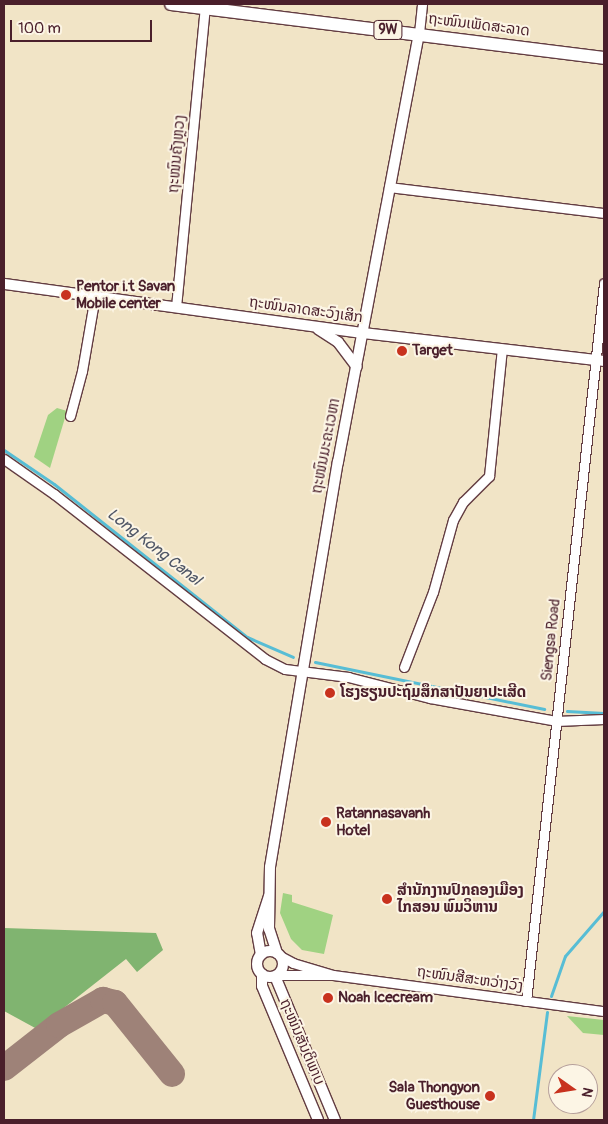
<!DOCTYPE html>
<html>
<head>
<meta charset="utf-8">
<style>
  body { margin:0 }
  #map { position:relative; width:608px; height:1124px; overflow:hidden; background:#f1e4c6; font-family:Pangolin,"Noto Sans Lao",sans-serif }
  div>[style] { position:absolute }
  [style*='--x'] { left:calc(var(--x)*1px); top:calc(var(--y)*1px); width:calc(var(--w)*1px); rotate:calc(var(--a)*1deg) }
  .green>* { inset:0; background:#a0d282 }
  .forest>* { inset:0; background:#80b470 }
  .stream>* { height:3px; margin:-1.5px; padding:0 1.5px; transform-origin:1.5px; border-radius:1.5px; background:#57bdd5 }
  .taxiway>* { height:26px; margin:-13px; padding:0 13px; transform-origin:13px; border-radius:13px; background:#9e8278 }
  .roads { filter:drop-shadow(1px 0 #633d42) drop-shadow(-1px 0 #633d42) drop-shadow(0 1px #633d42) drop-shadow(0 -1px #633d42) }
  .minor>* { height:9px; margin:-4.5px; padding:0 4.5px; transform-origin:4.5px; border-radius:4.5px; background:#fff }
  .tertiary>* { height:10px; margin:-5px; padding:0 5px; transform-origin:5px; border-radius:5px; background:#fff }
  .tertiary>.ring { margin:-5px; padding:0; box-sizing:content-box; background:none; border:10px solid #fff; border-radius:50% }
  .primary>* { height:12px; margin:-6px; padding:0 6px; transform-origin:6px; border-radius:6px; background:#fff }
  .dots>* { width:14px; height:14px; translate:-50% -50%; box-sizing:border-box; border:2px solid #fcf5e5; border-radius:50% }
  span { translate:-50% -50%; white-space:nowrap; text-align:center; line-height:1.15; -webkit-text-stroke:4px #fcf5e5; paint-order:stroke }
  .shield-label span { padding:1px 4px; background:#fcf5e5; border:1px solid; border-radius:4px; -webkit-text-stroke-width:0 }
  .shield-label { font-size:14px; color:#4a1f2b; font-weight:700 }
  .street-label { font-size:15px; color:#4a1f2b }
  .poi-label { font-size:15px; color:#4a1f2b; font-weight:700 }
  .left { translate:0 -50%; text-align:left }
  .right { translate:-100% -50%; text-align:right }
  .water-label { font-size:16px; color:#4f5666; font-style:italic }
  .frame { position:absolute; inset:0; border:5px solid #4a1f2b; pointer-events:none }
  .north { position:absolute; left:548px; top:1064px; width:50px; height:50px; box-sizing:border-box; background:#fcf5e5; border:1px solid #b59f9b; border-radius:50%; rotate:103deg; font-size:14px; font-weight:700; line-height:20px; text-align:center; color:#4a1f2b }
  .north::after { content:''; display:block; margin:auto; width:18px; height:22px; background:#c8321e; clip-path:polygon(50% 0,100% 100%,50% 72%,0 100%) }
  .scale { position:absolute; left:10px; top:20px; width:142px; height:22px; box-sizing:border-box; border:2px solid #4a1f2b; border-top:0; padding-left:6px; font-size:15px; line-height:18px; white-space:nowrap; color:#4a1f2b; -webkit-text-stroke:4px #fcf5e5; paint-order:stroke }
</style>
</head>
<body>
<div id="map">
  <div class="green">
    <div style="clip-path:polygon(57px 408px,67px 411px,50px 468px,34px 457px,48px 415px)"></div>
    <div style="clip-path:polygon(283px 893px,292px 895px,292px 902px,333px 915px,324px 954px,302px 950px,291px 939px,280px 913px)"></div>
    <div style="clip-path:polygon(567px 1016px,604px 1020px,604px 1035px,583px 1033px)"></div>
  </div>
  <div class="forest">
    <div style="clip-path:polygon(4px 928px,156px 933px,163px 950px,137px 972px,126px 959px,37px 1029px,4px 1011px)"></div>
  </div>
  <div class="stream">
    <div style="--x:4;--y:450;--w:60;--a:34.2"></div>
    <div style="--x:54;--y:484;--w:246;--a:38.4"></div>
    <div style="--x:247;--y:637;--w:50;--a:23.5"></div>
    <div style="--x:315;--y:662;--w:234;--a:11.6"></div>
    <div style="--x:567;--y:711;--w:37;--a:3"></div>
    <div style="--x:551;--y:996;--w:42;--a:-70.7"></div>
    <div style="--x:565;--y:956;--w:60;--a:-49.1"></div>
    <div style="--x:533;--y:1120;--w:109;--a:-82.6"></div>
  </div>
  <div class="taxiway">
    <div style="--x:4;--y:1068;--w:70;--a:-38"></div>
    <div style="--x:59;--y:1025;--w:51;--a:-29.6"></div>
    <div style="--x:103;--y:1000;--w:12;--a:14"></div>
    <div style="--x:115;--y:1003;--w:91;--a:51.2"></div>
  </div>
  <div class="roads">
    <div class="minor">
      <div style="--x:419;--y:33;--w:29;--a:-84"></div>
      <div style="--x:389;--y:187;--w:217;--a:6.9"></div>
      <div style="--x:176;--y:307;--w:304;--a:-84.5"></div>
      <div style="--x:70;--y:416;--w:47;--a:-75.1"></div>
      <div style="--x:82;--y:371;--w:76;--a:-80.2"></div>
      <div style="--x:4;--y:459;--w:61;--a:35"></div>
      <div style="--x:54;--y:494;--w:268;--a:38"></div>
      <div style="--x:265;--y:659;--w:22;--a:27"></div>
      <div style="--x:285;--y:669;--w:64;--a:7.2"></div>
      <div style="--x:348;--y:677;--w:85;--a:14.4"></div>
      <div style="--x:430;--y:698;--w:128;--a:10.3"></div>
      <div style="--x:556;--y:721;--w:48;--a:-2.4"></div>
      <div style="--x:404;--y:667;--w:80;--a:-68.9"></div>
      <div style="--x:433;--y:592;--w:75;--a:-74.5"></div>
      <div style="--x:453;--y:520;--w:21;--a:-61"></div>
      <div style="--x:463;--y:502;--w:37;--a:-45"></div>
      <div style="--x:489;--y:476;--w:128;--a:-84.2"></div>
      <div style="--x:280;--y:956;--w:15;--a:28"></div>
      <div style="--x:293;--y:963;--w:42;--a:16.7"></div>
      <div style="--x:333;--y:975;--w:273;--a:7.6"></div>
      <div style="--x:278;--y:975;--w:54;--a:0"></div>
      <div style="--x:526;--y:1001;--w:722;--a:-83.8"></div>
    </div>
    <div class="tertiary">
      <div style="--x:4;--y:284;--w:362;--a:7.8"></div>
      <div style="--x:363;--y:333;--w:243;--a:6.6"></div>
      <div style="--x:318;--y:329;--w:24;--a:33"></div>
      <div style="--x:338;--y:342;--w:31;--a:53"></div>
      <div class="ring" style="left:257px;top:951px;width:16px;height:16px"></div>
      <div style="--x:277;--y:953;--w:25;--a:-108"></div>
      <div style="--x:269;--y:929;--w:62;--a:-89.1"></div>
      <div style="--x:270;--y:867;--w:411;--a:-80.5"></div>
      <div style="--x:338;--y:462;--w:437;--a:-79.3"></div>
      <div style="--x:261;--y:955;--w:22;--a:-100"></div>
      <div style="--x:257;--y:933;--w:39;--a:-72"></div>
      <div style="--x:262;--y:974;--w:12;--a:90"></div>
      <div style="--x:262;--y:986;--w:145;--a:67.3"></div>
      <div style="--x:275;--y:976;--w:156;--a:67.4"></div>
    </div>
    <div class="primary">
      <div style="--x:171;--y:4;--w:436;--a:7.1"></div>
    </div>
  </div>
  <div class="dots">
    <div style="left:66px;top:295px;background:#c8321e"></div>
    <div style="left:402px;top:351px;background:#c8321e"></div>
    <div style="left:330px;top:693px;background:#c8321e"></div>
    <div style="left:326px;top:822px;background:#c8321e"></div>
    <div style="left:387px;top:899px;background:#c8321e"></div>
    <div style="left:328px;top:998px;background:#c8321e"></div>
    <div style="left:490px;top:1096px;background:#c8321e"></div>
  </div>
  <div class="shield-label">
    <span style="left:388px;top:30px">9W</span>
  </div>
  <div class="street-label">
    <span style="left:479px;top:25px;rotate:7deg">ຖະໜົນເພັດສະລາດ</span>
    <span style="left:177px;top:154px;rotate:-85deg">ຖະໜົນຄັງຫຼວງ</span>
    <span style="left:306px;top:310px;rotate:8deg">ຖະໜົນລາດສະວົງເສິກ</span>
    <span style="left:326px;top:446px;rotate:-79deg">ຖະໜົນມະຄະເວຫາ</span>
    <span style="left:551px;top:640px;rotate:-84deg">Siengsa Road</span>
    <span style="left:470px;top:979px;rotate:8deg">ຖະໜົນສີສະຫວ່າງວົງ</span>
    <span style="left:302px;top:1042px;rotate:67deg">ຖະໜົນສັນຕິພາບ</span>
  </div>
  <div class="poi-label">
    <span class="left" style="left:76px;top:295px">Pentor i.t Savan<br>Mobile center</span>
    <span class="left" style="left:412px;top:351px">Target</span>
    <span class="left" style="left:340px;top:693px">ໂຮງຮຽນປະຖົມສຶກສາປັນຍາປະເສີດ</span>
    <span class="left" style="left:336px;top:822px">Ratannasavanh<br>Hotel</span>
    <span class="left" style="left:397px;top:899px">ສຳນັກງານປົກຄອງເມືອງ<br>ໄກສອນ ພົມວິຫານ</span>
    <span class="left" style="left:338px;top:998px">Noah Icecream</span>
    <span class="right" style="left:480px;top:1096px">Sala Thongyon<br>Guesthouse</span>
  </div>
  <div class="water-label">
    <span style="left:154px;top:547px;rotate:38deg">Long Kong Canal</span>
  </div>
  <div class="frame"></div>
  <div class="north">N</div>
  <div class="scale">100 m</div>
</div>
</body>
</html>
